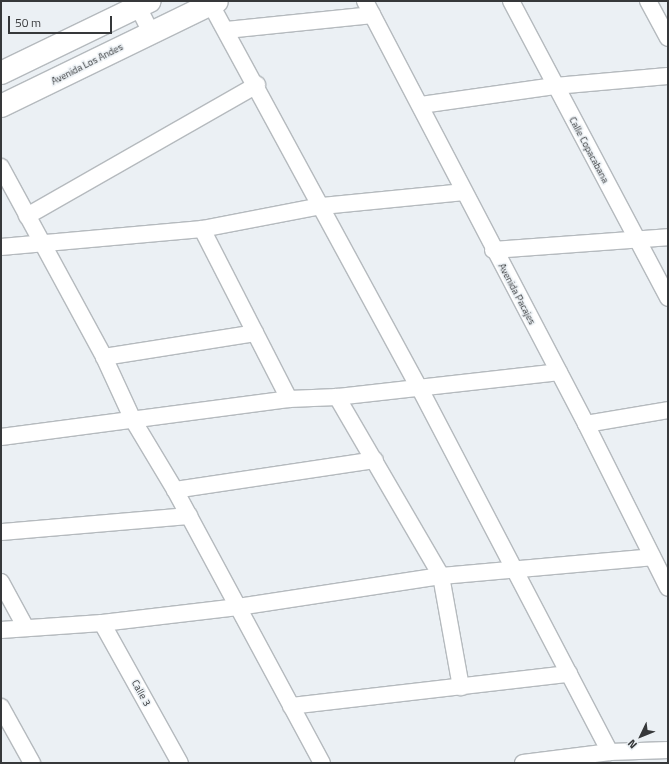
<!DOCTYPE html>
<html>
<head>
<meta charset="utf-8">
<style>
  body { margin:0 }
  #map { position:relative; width:669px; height:764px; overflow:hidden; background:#ebf0f4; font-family:"Titillium Web",sans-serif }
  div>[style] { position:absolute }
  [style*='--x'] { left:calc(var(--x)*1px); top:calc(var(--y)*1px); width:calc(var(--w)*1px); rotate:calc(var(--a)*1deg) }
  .roads { filter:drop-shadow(1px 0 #b5babe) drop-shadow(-1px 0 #b5babe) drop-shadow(0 1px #b5babe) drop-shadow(0 -1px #b5babe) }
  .street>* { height:16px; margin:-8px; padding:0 8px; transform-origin:8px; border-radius:8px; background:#fff }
  .secondary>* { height:22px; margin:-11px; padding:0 11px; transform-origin:11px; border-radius:11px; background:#fff }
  span { translate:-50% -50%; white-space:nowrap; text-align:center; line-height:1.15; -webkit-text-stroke:3px #ebf0f4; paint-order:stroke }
  .street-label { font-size:10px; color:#36383a }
  .frame { position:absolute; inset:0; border:2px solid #36383a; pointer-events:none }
  .north { position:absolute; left:621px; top:716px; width:40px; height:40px; -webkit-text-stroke:3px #ebf0f4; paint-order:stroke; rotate:227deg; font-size:11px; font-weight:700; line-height:16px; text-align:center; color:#36383a }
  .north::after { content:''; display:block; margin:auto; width:14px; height:18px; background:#36383a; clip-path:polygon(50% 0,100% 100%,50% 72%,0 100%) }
  .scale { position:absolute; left:8px; top:16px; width:104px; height:18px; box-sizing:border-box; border:2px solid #36383a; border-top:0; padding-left:5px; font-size:12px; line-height:14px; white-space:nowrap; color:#36383a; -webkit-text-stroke:3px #ebf0f4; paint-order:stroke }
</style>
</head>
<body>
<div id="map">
  <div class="roads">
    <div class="street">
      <div style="--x:135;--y:1;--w:34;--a:63"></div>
      <div style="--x:209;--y:1;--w:439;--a:61.5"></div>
      <div style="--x:419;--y:387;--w:412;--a:62.4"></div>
      <div style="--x:365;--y:1;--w:477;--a:62.4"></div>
      <div style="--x:586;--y:424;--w:183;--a:63.4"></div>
      <div style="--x:511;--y:1;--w:336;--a:62.1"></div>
      <div style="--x:648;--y:1;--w:42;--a:61.6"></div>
      <div style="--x:227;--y:30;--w:146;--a:-5.9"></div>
      <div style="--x:421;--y:105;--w:135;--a:-8.1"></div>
      <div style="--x:555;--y:86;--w:113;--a:-5.1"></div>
      <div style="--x:1;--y:167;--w:216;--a:61.5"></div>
      <div style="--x:104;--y:357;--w:69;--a:65.3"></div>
      <div style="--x:133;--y:420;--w:82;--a:59"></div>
      <div style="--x:175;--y:490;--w:310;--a:61.7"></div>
      <div style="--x:27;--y:216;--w:265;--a:-29.7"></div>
      <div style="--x:202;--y:229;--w:191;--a:62.9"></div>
      <div style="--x:1;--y:247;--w:202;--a:-5.1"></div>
      <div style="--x:202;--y:229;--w:122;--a:-10.9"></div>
      <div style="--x:322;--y:206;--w:143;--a:-5.6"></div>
      <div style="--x:493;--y:250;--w:175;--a:-4.2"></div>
      <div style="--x:104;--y:357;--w:153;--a:-9"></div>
      <div style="--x:337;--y:397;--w:207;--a:59.8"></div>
      <div style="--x:441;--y:576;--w:113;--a:79.8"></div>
      <div style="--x:586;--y:424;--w:83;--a:-9.7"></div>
      <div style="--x:1;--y:437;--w:290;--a:-7.5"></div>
      <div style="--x:289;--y:399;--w:48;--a:-2.4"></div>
      <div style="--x:337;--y:397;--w:223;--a:-6.4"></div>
      <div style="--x:175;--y:490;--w:202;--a:-8.5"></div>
      <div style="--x:1;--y:532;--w:189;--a:-4.9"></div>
      <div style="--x:1;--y:582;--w:52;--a:61.5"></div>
      <div style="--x:102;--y:623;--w:160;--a:60.9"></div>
      <div style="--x:1;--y:630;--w:101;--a:-4"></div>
      <div style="--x:102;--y:623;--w:137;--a:-6.7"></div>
      <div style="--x:238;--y:607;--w:205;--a:-8.7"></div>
      <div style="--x:441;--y:576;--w:212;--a:-5.1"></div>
      <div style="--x:291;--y:706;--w:280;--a:-6.6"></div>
      <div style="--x:1;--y:707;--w:64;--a:61"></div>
      <div style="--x:523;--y:763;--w:88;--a:-7.2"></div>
      <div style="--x:610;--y:752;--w:58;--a:-2"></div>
    </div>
    <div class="secondary">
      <div style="--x:1;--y:73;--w:165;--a:-25.8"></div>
      <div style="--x:1;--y:106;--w:240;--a:-25.9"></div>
    </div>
  </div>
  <div class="street-label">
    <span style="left:87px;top:64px;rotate:-27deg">Avenida Los Andes</span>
    <span style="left:589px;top:150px;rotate:62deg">Calle Copacabana</span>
    <span style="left:517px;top:294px;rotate:62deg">Avenida Pacajes</span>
    <span style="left:141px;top:693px;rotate:61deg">Calle 3</span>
  </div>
  <div class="frame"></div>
  <div class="north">N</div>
  <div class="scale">50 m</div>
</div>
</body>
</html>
